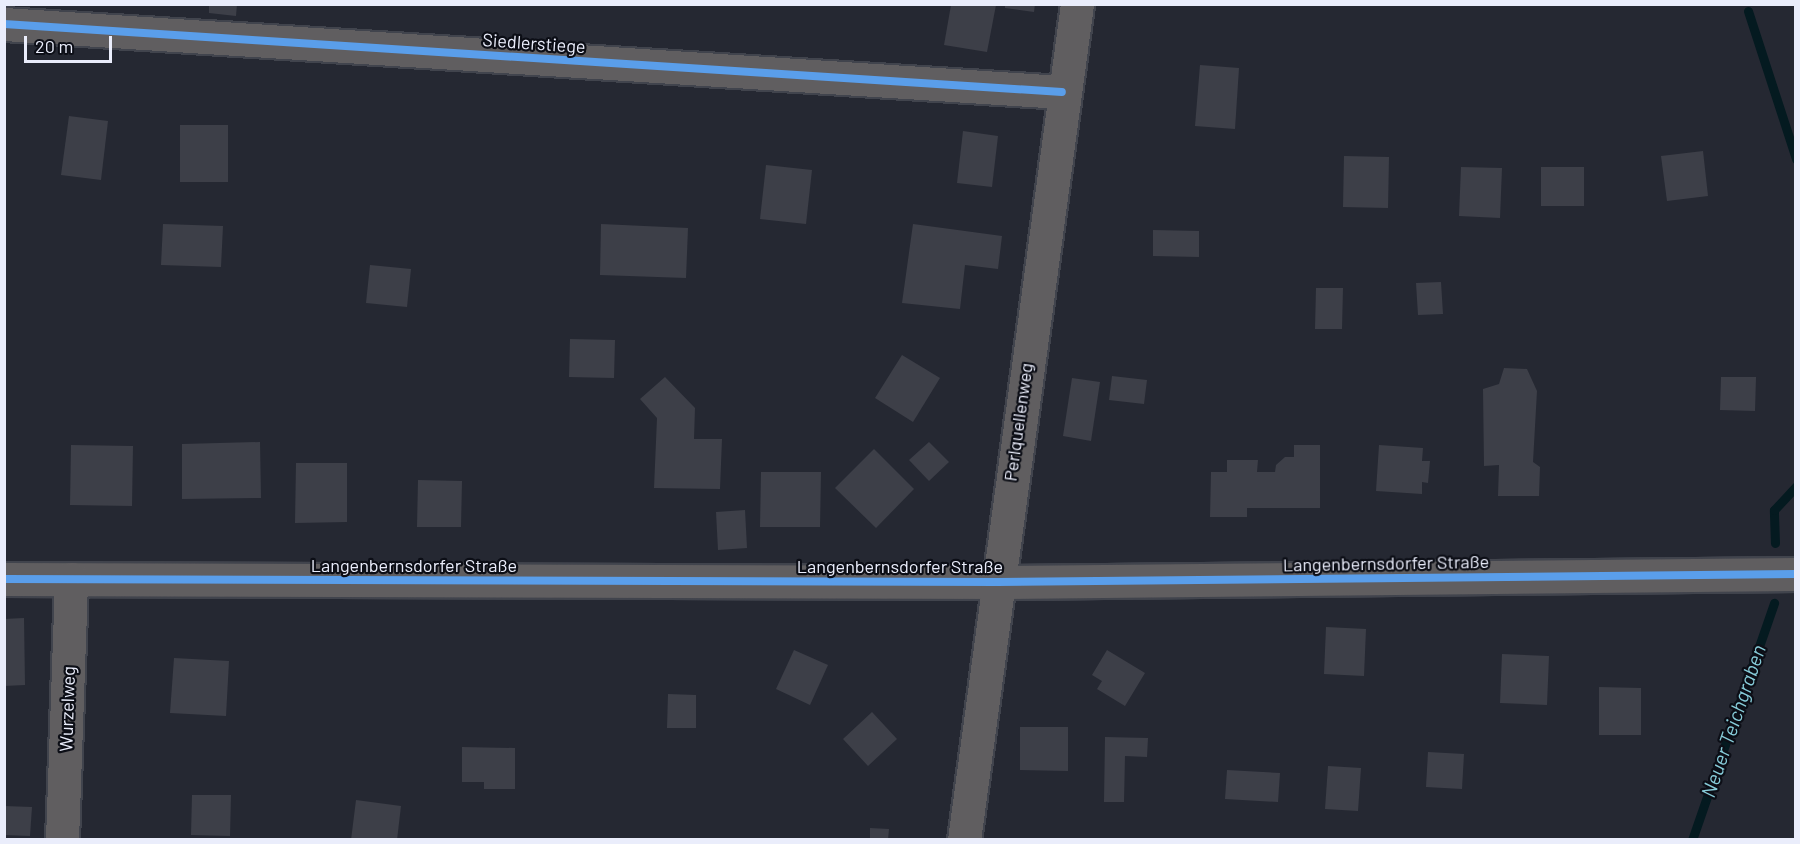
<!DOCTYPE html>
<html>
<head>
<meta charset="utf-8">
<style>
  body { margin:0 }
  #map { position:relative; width:1800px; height:844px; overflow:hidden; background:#252832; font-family:Barlow,sans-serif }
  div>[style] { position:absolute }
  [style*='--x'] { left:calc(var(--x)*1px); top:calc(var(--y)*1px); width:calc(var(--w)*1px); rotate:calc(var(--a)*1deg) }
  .stream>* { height:9px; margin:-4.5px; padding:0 4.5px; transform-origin:4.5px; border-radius:4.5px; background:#041a20 }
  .building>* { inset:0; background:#3d3f48 }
  .roads { filter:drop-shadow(2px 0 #41444d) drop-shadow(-2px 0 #41444d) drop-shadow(0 2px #41444d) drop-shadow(0 -2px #41444d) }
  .minor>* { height:33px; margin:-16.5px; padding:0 16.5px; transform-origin:16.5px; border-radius:16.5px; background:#605e60 }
  .cycleway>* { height:8px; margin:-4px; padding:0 4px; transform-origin:4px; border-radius:4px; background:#5a9eea }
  span { translate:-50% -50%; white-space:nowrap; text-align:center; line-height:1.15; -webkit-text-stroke:4.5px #0c0e16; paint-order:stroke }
  .street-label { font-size:18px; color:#eaedfb }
  .water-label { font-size:20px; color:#87ccd9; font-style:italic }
  .frame { position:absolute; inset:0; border:6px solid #eaedfb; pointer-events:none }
  .scale { position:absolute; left:24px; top:36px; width:88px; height:27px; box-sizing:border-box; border:3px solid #eaedfb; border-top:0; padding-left:8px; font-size:18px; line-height:21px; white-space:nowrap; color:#eaedfb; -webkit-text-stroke:4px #0c0e16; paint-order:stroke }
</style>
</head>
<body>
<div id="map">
  <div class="stream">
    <div style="--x:1748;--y:11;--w:156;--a:72"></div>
    <div style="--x:1775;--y:543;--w:33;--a:-92"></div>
    <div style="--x:1774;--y:510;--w:33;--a:-47"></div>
    <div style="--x:1692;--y:840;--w:251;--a:-70.9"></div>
  </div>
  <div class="building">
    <div style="clip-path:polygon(209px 4px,237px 4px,236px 16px,209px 13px)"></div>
    <div style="clip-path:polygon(1005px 4px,1035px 4px,1034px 12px,1005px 8px)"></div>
    <div style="clip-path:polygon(951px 5px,996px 5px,987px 52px,944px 45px)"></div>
    <div style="clip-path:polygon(1200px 65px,1239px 68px,1235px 129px,1195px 126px)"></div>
    <div style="clip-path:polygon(69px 116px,108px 121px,101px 180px,61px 175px)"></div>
    <div style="clip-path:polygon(180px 125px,228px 125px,228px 182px,180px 182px)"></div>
    <div style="clip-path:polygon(963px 131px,998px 136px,992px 187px,957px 183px)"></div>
    <div style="clip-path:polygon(1703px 151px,1708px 196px,1667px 201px,1661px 156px)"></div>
    <div style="clip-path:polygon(1344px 156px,1389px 157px,1388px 208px,1343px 207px)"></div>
    <div style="clip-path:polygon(766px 165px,812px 170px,806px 224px,760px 219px)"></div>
    <div style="clip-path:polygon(1461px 167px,1502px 168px,1500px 218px,1459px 216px)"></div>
    <div style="clip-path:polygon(1541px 167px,1584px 167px,1584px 206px,1541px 206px)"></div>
    <div style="clip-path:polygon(163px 224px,223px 226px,221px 267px,161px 265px)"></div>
    <div style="clip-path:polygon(601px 224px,688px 228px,686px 278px,600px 275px)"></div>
    <div style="clip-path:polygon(913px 224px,1002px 236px,998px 269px,965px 265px,960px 309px,902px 303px)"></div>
    <div style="clip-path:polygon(1153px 230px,1199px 231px,1199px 257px,1153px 256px)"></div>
    <div style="clip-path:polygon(370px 265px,411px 269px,407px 307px,366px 303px)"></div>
    <div style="clip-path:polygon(1441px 282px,1443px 314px,1418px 315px,1416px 283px)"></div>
    <div style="clip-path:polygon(1316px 288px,1343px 288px,1342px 329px,1315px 329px)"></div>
    <div style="clip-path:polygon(570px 339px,615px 340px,614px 378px,569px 377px)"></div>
    <div style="clip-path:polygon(902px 355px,940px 378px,913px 422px,875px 398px)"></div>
    <div style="clip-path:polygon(1504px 368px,1527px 369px,1537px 391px,1533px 462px,1540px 467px,1539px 496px,1498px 496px,1499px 465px,1484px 466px,1483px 389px,1499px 384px)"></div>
    <div style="clip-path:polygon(1112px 376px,1147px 380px,1144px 404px,1109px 400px)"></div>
    <div style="clip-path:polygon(665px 377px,695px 408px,694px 439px,722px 439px,720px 489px,654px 488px,657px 418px,640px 399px)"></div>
    <div style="clip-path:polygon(1721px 377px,1756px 377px,1755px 411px,1720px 410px)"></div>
    <div style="clip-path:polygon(1072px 378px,1100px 382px,1091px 441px,1063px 436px)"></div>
    <div style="clip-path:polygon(260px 442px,261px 498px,182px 499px,182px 444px)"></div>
    <div style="clip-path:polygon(929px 442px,949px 462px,929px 481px,909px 460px)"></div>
    <div style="clip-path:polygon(71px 445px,133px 446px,132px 506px,70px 505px)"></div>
    <div style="clip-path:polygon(1294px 445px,1320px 445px,1320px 508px,1247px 508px,1247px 517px,1210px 517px,1211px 472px,1227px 472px,1227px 460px,1258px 460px,1257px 472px,1275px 472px,1276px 465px,1285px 457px,1294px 457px)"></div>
    <div style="clip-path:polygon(1379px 445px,1423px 448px,1422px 461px,1430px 461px,1428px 483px,1422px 482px,1422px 494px,1376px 491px)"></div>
    <div style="clip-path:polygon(874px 449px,914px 489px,876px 528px,835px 488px)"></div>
    <div style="clip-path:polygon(296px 463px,347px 463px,347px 522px,295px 523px)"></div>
    <div style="clip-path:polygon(761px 472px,821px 472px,820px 527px,760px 527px)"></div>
    <div style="clip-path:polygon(418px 480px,462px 481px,461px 527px,417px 527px)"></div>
    <div style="clip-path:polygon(745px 510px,747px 548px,718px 550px,716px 512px)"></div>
    <div style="clip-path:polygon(24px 618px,25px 685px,4px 686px,4px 619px)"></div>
    <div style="clip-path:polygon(1326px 627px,1366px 629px,1364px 676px,1324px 674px)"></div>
    <div style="clip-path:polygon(794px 650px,828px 665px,810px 705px,776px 689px)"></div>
    <div style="clip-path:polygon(1107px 650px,1145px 673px,1125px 706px,1097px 689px,1102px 681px,1092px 675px)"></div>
    <div style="clip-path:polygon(1502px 654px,1549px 656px,1547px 705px,1500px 703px)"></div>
    <div style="clip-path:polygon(174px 658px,229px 661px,226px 716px,170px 713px)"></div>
    <div style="clip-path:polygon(1599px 687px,1641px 688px,1641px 735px,1599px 735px)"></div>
    <div style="clip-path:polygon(668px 694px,696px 695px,696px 728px,667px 728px)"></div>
    <div style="clip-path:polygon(872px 712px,897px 739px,868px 766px,843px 739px)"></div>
    <div style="clip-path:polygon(1020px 727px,1068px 727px,1068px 771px,1020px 770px)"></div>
    <div style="clip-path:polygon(1105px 737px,1148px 738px,1147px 757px,1125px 756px,1124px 802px,1104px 802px)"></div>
    <div style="clip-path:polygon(462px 747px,515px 748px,515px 789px,484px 789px,484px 782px,462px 782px)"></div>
    <div style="clip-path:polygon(1428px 752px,1464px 754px,1462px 789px,1426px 787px)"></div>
    <div style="clip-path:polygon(1328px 766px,1361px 768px,1358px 811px,1325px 809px)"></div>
    <div style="clip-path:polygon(1227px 770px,1280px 773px,1278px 802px,1225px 799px)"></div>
    <div style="clip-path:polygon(192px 795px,231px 795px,230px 836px,191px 835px)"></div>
    <div style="clip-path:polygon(356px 800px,401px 806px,397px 840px,351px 840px)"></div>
    <div style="clip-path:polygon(4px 806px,32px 807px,30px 836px,4px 835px)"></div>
    <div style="clip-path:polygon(870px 828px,889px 829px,888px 840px,870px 840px)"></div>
  </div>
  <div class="roads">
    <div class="minor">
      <div style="--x:4;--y:24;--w:1060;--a:3.68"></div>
      <div style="--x:4;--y:579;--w:993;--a:0.17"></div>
      <div style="--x:997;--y:582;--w:799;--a:-0.57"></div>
      <div style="--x:62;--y:840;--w:261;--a:-88"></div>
      <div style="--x:964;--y:840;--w:844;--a:-82.3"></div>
    </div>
  </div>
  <div class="cycleway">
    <div style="--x:4;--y:24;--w:1060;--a:3.68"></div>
    <div style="--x:4;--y:579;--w:993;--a:0.17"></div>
    <div style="--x:997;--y:582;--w:799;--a:-0.57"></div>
  </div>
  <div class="street-label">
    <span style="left:534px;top:43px;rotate:4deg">Siedlerstiege</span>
    <span style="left:1018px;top:422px;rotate:-82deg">Perlquellenweg</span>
    <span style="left:1386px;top:563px;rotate:-1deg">Langenbernsdorfer Straße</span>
    <span style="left:414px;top:565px">Langenbernsdorfer Straße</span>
    <span style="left:900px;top:566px">Langenbernsdorfer Straße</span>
    <span style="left:67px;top:709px;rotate:-88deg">Wurzelweg</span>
  </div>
  <div class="water-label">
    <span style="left:1733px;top:721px;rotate:-71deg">Neuer Teichgraben</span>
  </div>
  <div class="frame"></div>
  <div class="scale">20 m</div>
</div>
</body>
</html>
